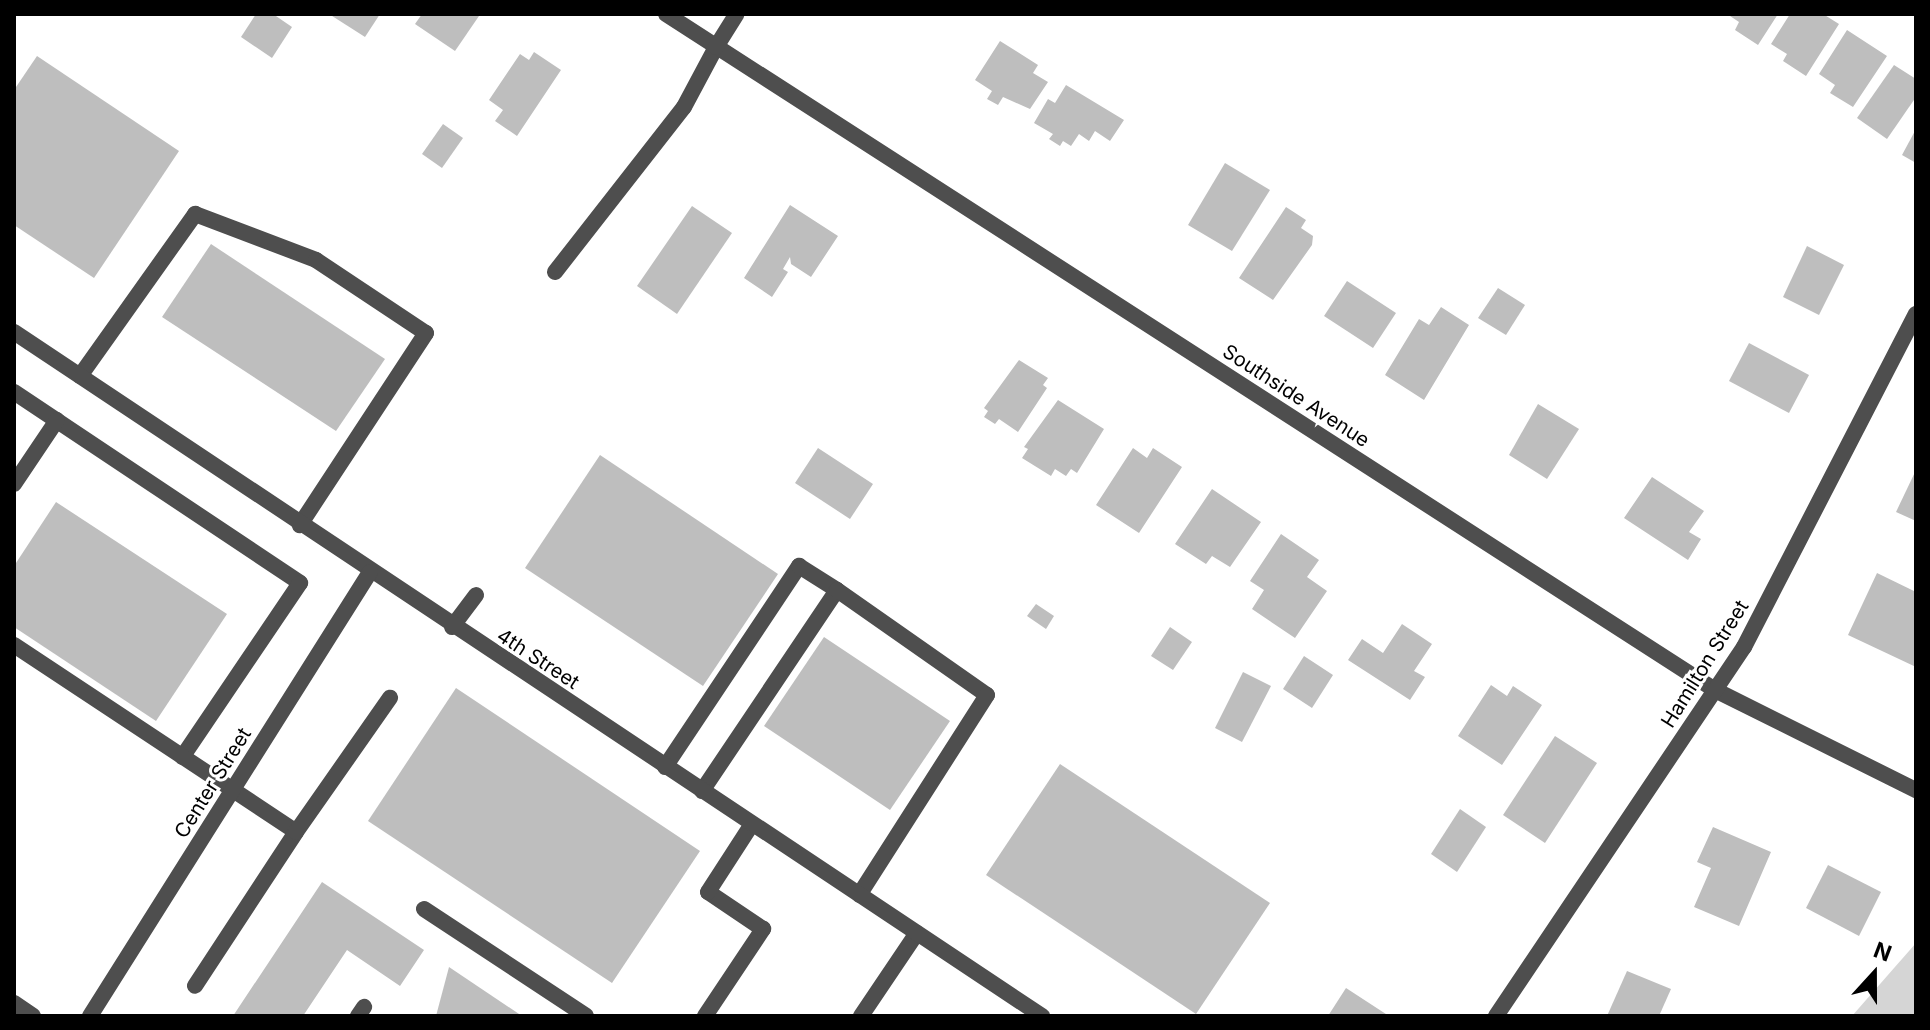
<!DOCTYPE html>
<html>
<head>
<meta charset="utf-8">
<style>
  body { margin:0 }
  #map { position:relative; width:1930px; height:1030px; overflow:hidden; background:#fff; font-family:Inter,sans-serif }
  div>[style] { position:absolute }
  [style*='--x'] { left:calc(var(--x)*1px); top:calc(var(--y)*1px); width:calc(var(--w)*1px); rotate:calc(var(--a)*1deg) }
  .green>* { inset:0; background:#d5d5d5 }
  .building>* { inset:0; background:#bebebe }
  .service>* { height:16px; margin:-8px; padding:0 8px; transform-origin:8px; border-radius:8px; background:#4e4e4e }
  .minor>* { height:16px; margin:-8px; padding:0 8px; transform-origin:8px; border-radius:8px; background:#4e4e4e }
  span { translate:-50% -50%; white-space:nowrap; text-align:center; line-height:1.15; -webkit-text-stroke:6px #fff; paint-order:stroke }
  .street-label { font-size:20px; color:#000 }
  .frame { position:absolute; inset:0; border:16px solid #000; pointer-events:none }
  .north { position:absolute; left:1834px; top:934px; width:80px; height:80px; -webkit-text-stroke:6px #fff; paint-order:stroke; rotate:21deg; font-size:22px; font-weight:700; line-height:32px; text-align:center; color:#000 }
  .north::after { content:''; display:block; margin:auto; width:28px; height:36px; background:#000; clip-path:polygon(50% 0,100% 100%,50% 72%,0 100%) }
</style>
</head>
<body>
<div id="map">
  <div class="green">
    <div style="clip-path:polygon(1916px 943px,1916px 1016px,1852px 1016px)"></div>
  </div>
  <div class="building">
    <div style="clip-path:polygon(256px 14px,273px 14px,292px 27px,272px 58px,241px 37px)"></div>
    <div style="clip-path:polygon(329px 14px,380px 14px,365px 37px)"></div>
    <div style="clip-path:polygon(422px 14px,476px 14px,479px 16px,455px 51px,415px 24px)"></div>
    <div style="clip-path:polygon(1727px 14px,1778px 14px,1758px 45px,1735px 30px,1739px 22px)"></div>
    <div style="clip-path:polygon(1790px 14px,1823px 14px,1839px 24px,1806px 76px,1783px 61px,1787px 54px,1771px 44px)"></div>
    <div style="clip-path:polygon(1847px 30px,1887px 56px,1853px 107px,1830px 93px,1835px 85px,1819px 74px)"></div>
    <div style="clip-path:polygon(1000px 41px,1038px 65px,1033px 73px,1048px 82px,1030px 109px,1003px 97px,998px 105px,987px 99px,992px 91px,975px 80px)"></div>
    <div style="clip-path:polygon(534px 52px,561px 70px,517px 136px,495px 121px,503px 110px,489px 100px,520px 54px,529px 60px)"></div>
    <div style="clip-path:polygon(37px 56px,179px 151px,94px 278px,14px 225px,14px 90px)"></div>
    <div style="clip-path:polygon(1894px 65px,1916px 79px,1916px 97px,1887px 139px,1857px 118px)"></div>
    <div style="clip-path:polygon(1066px 85px,1124px 120px,1110px 141px,1095px 131px,1089px 141px,1079px 134px,1071px 146px,1063px 141px,1060px 146px,1049px 139px,1053px 134px,1034px 123px,1048px 99px,1055px 103px)"></div>
    <div style="clip-path:polygon(443px 124px,463px 138px,442px 168px,422px 154px)"></div>
    <div style="clip-path:polygon(1916px 129px,1916px 163px,1902px 155px)"></div>
    <div style="clip-path:polygon(1225px 163px,1270px 190px,1232px 251px,1188px 225px)"></div>
    <div style="clip-path:polygon(790px 205px,838px 236px,811px 277px,791px 264px,790px 257px,783px 269px,788px 272px,772px 297px,744px 278px)"></div>
    <div style="clip-path:polygon(692px 206px,732px 233px,677px 314px,637px 286px)"></div>
    <div style="clip-path:polygon(1286px 207px,1306px 220px,1301px 228px,1313px 236px,1312px 245px,1273px 300px,1239px 278px)"></div>
    <div style="clip-path:polygon(211px 244px,385px 359px,336px 431px,162px 317px)"></div>
    <div style="clip-path:polygon(1807px 246px,1844px 265px,1819px 315px,1783px 297px)"></div>
    <div style="clip-path:polygon(1347px 281px,1396px 313px,1373px 348px,1324px 316px)"></div>
    <div style="clip-path:polygon(1498px 288px,1525px 305px,1506px 335px,1478px 318px)"></div>
    <div style="clip-path:polygon(1441px 307px,1469px 325px,1424px 400px,1385px 375px,1419px 319px,1429px 325px)"></div>
    <div style="clip-path:polygon(1749px 343px,1809px 375px,1789px 413px,1729px 381px)"></div>
    <div style="clip-path:polygon(1019px 360px,1048px 378px,1043px 385px,1047px 388px,1018px 432px,999px 419px,995px 424px,984px 417px,988px 411px,984px 408px)"></div>
    <div style="clip-path:polygon(1058px 400px,1104px 429px,1077px 473px,1071px 469px,1066px 476px,1055px 469px,1051px 476px,1022px 458px,1028px 449px,1024px 447px)"></div>
    <div style="clip-path:polygon(1538px 404px,1579px 429px,1547px 479px,1509px 455px)"></div>
    <div style="clip-path:polygon(818px 448px,873px 484px,850px 519px,795px 483px)"></div>
    <div style="clip-path:polygon(1133px 448px,1147px 458px,1153px 448px,1182px 467px,1139px 533px,1096px 505px)"></div>
    <div style="clip-path:polygon(600px 455px,778px 574px,703px 686px,525px 568px)"></div>
    <div style="clip-path:polygon(1916px 470px,1916px 521px,1896px 512px)"></div>
    <div style="clip-path:polygon(1652px 477px,1704px 511px,1689px 532px,1701px 539px,1688px 560px,1624px 518px)"></div>
    <div style="clip-path:polygon(1212px 489px,1261px 522px,1230px 567px,1212px 556px,1206px 564px,1175px 544px)"></div>
    <div style="clip-path:polygon(56px 502px,227px 614px,156px 721px,14px 627px,14px 566px)"></div>
    <div style="clip-path:polygon(1281px 534px,1319px 560px,1307px 577px,1327px 591px,1295px 638px,1252px 609px,1264px 590px,1250px 581px)"></div>
    <div style="clip-path:polygon(1877px 573px,1916px 592px,1916px 667px,1848px 635px)"></div>
    <div style="clip-path:polygon(1036px 604px,1054px 616px,1046px 629px,1027px 616px)"></div>
    <div style="clip-path:polygon(1402px 624px,1432px 644px,1414px 671px,1425px 677px,1410px 700px,1348px 660px,1362px 639px,1383px 653px)"></div>
    <div style="clip-path:polygon(1170px 627px,1192px 642px,1173px 670px,1151px 656px)"></div>
    <div style="clip-path:polygon(824px 637px,950px 721px,890px 810px,764px 726px)"></div>
    <div style="clip-path:polygon(1304px 656px,1333px 675px,1312px 708px,1283px 689px)"></div>
    <div style="clip-path:polygon(1243px 672px,1271px 686px,1242px 742px,1215px 728px)"></div>
    <div style="clip-path:polygon(1491px 685px,1507px 696px,1513px 686px,1542px 705px,1502px 765px,1458px 736px)"></div>
    <div style="clip-path:polygon(456px 688px,700px 851px,612px 983px,368px 821px)"></div>
    <div style="clip-path:polygon(1555px 736px,1597px 763px,1545px 843px,1503px 815px)"></div>
    <div style="clip-path:polygon(1060px 764px,1270px 903px,1196px 1014px,986px 875px)"></div>
    <div style="clip-path:polygon(1460px 809px,1486px 827px,1457px 872px,1431px 854px)"></div>
    <div style="clip-path:polygon(1713px 827px,1771px 852px,1739px 926px,1694px 907px,1711px 868px,1697px 862px)"></div>
    <div style="clip-path:polygon(1828px 865px,1881px 892px,1859px 936px,1806px 908px)"></div>
    <div style="clip-path:polygon(322px 882px,424px 950px,400px 986px,347px 950px,303px 1016px,233px 1016px)"></div>
    <div style="clip-path:polygon(449px 967px,522px 1016px,436px 1016px)"></div>
    <div style="clip-path:polygon(1627px 971px,1671px 989px,1659px 1016px,1607px 1016px)"></div>
    <div style="clip-path:polygon(1346px 988px,1389px 1016px,1328px 1016px)"></div>
  </div>
  <div class="service">
    <div style="--x:555;--y:272;--w:209;--a:-52"></div>
    <div style="--x:684;--y:107;--w:68;--a:-61.9"></div>
    <div style="--x:80;--y:376;--w:199;--a:-54.6"></div>
    <div style="--x:195;--y:214;--w:129;--a:20.8"></div>
    <div style="--x:316;--y:260;--w:132;--a:33.6"></div>
    <div style="--x:426;--y:333;--w:230;--a:123.3"></div>
    <div style="--x:14;--y:392;--w:344;--a:33.7"></div>
    <div style="--x:300;--y:583;--w:210;--a:124.1"></div>
    <div style="--x:14;--y:484;--w:77;--a:-56.1"></div>
    <div style="--x:452;--y:627;--w:40;--a:-53"></div>
    <div style="--x:14;--y:645;--w:338;--a:33.5"></div>
    <div style="--x:296;--y:832;--w:184;--a:123.3"></div>
    <div style="--x:665;--y:767;--w:242;--a:-56.3"></div>
    <div style="--x:799;--y:566;--w:45;--a:32.3"></div>
    <div style="--x:702;--y:791;--w:242;--a:-56.1"></div>
    <div style="--x:837;--y:590;--w:183;--a:35"></div>
    <div style="--x:987;--y:695;--w:237;--a:122.6"></div>
    <div style="--x:296;--y:832;--w:164;--a:-55"></div>
    <div style="--x:424;--y:909;--w:194;--a:33.4"></div>
    <div style="--x:358;--y:1016;--w:11;--a:-56"></div>
    <div style="--x:705;--y:1016;--w:105;--a:-56.3"></div>
    <div style="--x:763;--y:929;--w:66;--a:-146.1"></div>
    <div style="--x:708;--y:892;--w:81;--a:-57.1"></div>
    <div style="--x:861;--y:1016;--w:100;--a:-56"></div>
  </div>
  <div class="minor">
    <div style="--x:666;--y:14;--w:1248;--a:32.8"></div>
    <div style="--x:1715;--y:690;--w:225;--a:26.5"></div>
    <div style="--x:716;--y:47;--w:39;--a:-58"></div>
    <div style="--x:14;--y:332;--w:1235;--a:33.64"></div>
    <div style="--x:14;--y:1003;--w:23;--a:34"></div>
    <div style="--x:90;--y:1016;--w:525;--a:-57.76"></div>
    <div style="--x:1496;--y:1016;--w:445;--a:-56.1"></div>
    <div style="--x:1744;--y:647;--w:375;--a:-62.7"></div>
  </div>
  <div class="street-label">
    <span style="left:1296px;top:396px;rotate:33deg">Southside Avenue</span>
    <span style="left:538px;top:659px;rotate:33deg">4th Street</span>
    <span style="left:1705px;top:664px;rotate:-58deg">Hamilton Street</span>
    <span style="left:213px;top:783px;rotate:-58deg">Center Street</span>
  </div>
  <div class="frame"></div>
  <div class="north">N</div>
</div>
</body>
</html>
